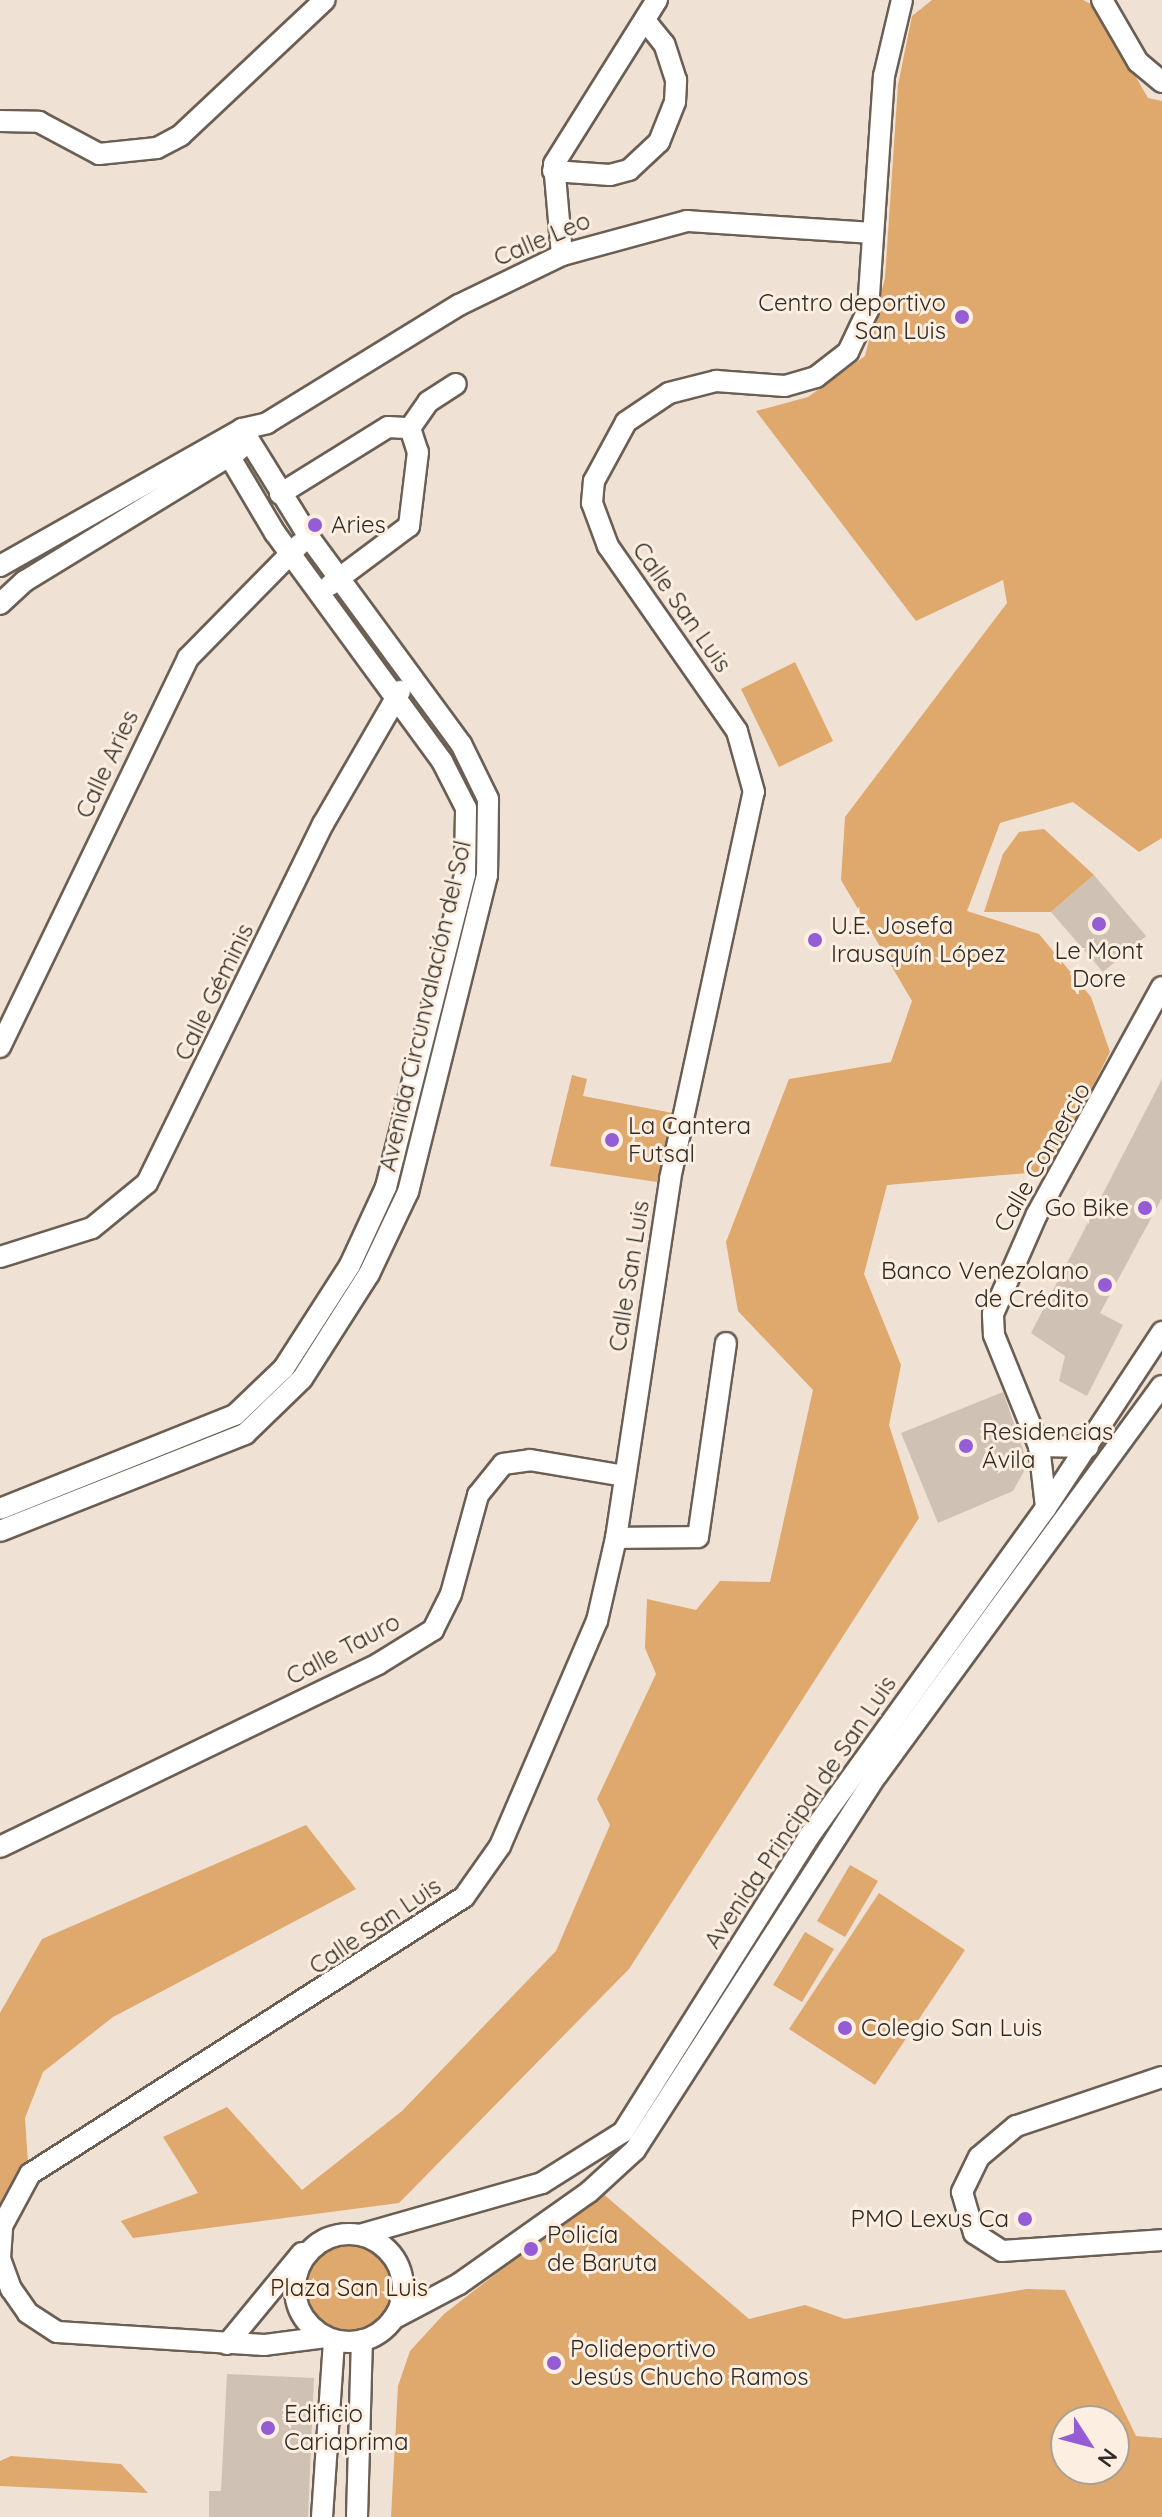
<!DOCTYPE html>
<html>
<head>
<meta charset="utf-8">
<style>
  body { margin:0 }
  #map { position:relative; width:1162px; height:2517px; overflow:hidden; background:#efe1d4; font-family:Quicksand,sans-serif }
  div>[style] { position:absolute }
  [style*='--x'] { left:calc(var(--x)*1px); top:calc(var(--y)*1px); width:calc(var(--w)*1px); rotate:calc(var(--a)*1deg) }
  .green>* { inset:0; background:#dfa86d }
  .round { border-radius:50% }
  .building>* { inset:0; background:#cfc2b5 }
  .roads { filter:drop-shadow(2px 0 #6b5f54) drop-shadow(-2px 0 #6b5f54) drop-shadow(0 2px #6b5f54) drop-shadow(0 -2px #6b5f54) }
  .minor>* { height:20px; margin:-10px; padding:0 10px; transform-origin:10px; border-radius:10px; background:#fff }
  .minor>.ring { margin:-10px; padding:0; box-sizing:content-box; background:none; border:20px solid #fff; border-radius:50% }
  .dots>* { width:22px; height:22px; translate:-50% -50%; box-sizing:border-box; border:4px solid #fcefe1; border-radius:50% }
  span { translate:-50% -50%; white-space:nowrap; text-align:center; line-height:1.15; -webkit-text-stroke:6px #fcefe1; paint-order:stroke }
  .street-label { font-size:24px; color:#302b26 }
  .poi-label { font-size:24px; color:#302b26 }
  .right { translate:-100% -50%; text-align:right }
  .left { translate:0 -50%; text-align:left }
  .park-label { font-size:24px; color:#3d260b }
  .north { position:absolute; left:1050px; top:2405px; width:80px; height:80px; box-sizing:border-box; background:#fcefe1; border:2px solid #aaa196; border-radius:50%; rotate:126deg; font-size:22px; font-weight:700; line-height:32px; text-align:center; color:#302b26 }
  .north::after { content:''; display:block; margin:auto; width:28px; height:36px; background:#945dd6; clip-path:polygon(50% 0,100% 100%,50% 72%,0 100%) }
</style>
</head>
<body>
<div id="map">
  <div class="green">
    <div style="clip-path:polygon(932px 0,1083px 0,1095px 6px,1148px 98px,1162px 101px,1162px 838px,1139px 852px,1073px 802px,1000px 823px,967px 911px,1039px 934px,1091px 997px,1110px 1052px,1050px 1171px,887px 1185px,864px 1274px,901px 1365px,889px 1425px,919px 1518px,629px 1969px,399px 2203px,133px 2238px,121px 2221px,198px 2193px,163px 2137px,227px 2107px,302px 2190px,402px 2111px,556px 1951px,610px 1825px,597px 1799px,656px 1674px,645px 1648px,647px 1599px,696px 1610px,720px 1581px,770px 1582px,813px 1390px,738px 1311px,726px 1242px,789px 1079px,891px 1062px,912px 1001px,841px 880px,845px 817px,1007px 603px,1003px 580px,916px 621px,756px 411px,808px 397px,865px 356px,885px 278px,898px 85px,912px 16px)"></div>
    <div style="clip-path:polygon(795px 662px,833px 741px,779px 767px,741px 689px)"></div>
    <div style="clip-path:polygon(1044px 829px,1094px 875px,1051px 912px,984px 912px,1003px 854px,1019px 832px)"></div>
    <div style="clip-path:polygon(572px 1075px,587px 1079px,583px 1096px,673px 1113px,657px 1182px,550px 1166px)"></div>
    <div style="clip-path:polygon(306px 1825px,356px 1889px,113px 2017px,43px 2072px,25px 2118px,28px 2163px,0 2224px,0 2013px,42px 1939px)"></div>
    <div style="clip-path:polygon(850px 1865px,878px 1881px,845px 1937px,817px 1921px)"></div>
    <div style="clip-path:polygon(879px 1893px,965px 1950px,875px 2085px,789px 2029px)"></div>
    <div style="clip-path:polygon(805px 1932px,834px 1949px,802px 2002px,773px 1985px)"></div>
    <div style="clip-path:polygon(evenodd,601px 2192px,749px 2319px,805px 2305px,845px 2319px,1027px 2289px,1065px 2290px,1136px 2436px,1162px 2438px,1162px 2517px,391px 2517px,398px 2386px,410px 2351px,444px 2314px,601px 2192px,1066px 2421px,1114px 2421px,1114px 2469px,1066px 2469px,1066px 2421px)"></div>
    <div class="round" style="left:295px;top:2234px;width:108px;height:108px"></div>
    <div style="clip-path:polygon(11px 2456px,121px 2464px,148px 2493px,0 2486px,0 2461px)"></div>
  </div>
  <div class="building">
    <div style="clip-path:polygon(1094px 875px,1146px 936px,1103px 972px,1051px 912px)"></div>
    <div style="clip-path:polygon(1162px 1079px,1162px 1198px,1100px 1313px,1123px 1325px,1087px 1396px,1059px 1381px,1065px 1356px,1031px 1333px)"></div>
    <div style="clip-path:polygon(1003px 1392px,1028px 1464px,1013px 1491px,938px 1523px,901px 1433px)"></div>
    <div style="clip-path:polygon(227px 2374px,314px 2378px,308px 2517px,209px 2517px,209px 2491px,221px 2491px)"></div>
  </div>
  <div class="roads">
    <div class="minor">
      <div style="--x:1102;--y:0;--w:72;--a:59.9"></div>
      <div style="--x:1138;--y:62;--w:31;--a:40"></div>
      <div style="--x:0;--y:121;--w:39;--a:1"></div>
      <div style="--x:39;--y:122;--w:68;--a:28.1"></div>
      <div style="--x:99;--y:154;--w:58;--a:-5.9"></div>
      <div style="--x:157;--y:148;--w:27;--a:-28"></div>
      <div style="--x:181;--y:135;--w:197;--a:-43.2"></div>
      <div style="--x:553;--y:171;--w:57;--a:4"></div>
      <div style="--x:610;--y:175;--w:20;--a:-15"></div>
      <div style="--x:629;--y:170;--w:41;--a:-43"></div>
      <div style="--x:659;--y:142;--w:43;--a:-68.2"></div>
      <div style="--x:675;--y:102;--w:22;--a:-87"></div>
      <div style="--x:676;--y:80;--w:38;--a:-108"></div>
      <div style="--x:664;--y:44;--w:28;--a:-129"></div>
      <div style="--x:562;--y:255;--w:91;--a:-95"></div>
      <div style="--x:554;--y:164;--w:194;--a:-57.9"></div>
      <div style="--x:410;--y:428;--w:32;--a:-55"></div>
      <div style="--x:428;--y:402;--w:33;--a:-33"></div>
      <div style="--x:280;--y:494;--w:127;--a:-31.8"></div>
      <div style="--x:388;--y:427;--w:22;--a:3"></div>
      <div style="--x:410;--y:428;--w:25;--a:72"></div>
      <div style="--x:418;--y:452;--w:75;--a:96.9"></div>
      <div style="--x:409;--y:526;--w:99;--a:143.2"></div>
      <div style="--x:0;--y:566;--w:278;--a:-29.5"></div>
      <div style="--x:242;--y:429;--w:26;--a:-13"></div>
      <div style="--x:267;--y:423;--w:225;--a:-31.6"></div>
      <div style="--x:459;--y:305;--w:114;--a:-25.9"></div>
      <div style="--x:562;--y:255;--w:130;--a:-15.2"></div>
      <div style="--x:687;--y:221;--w:184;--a:3.7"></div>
      <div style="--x:0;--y:604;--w:34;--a:-43"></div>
      <div style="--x:25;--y:581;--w:251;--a:-31.5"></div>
      <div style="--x:0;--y:1047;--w:432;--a:-64.2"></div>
      <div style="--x:188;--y:658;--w:160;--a:-45.5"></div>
      <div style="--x:0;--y:1257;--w:96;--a:-17.5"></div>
      <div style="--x:92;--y:1228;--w:71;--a:-39.3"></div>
      <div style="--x:147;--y:1183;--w:400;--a:-63.9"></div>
      <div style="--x:323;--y:824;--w:154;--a:-59.9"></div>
      <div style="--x:1039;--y:1446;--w:49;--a:1.2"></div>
      <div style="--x:1046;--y:1507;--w:61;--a:-96.5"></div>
      <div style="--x:1039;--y:1446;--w:120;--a:-112.1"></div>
      <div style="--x:994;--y:1335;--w:21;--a:-93"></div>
      <div style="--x:993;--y:1314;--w:109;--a:-66.3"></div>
      <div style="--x:1037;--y:1214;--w:259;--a:-61.2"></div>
      <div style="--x:0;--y:1509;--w:253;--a:-21.8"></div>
      <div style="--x:235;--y:1415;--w:68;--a:-43.8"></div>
      <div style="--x:284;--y:1368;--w:122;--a:-57.3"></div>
      <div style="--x:350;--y:1265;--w:86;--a:-65.2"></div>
      <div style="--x:386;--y:1187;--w:323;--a:-75.8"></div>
      <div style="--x:465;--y:874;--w:66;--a:-89.1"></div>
      <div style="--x:466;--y:808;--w:53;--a:-117.1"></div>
      <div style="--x:442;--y:761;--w:283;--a:-126.2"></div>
      <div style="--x:275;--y:533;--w:106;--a:-120.7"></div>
      <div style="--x:0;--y:1531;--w:264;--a:-21.6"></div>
      <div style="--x:245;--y:1434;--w:79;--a:-44"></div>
      <div style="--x:302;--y:1379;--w:125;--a:-57.5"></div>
      <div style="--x:369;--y:1274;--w:91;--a:-64.6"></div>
      <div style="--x:408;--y:1192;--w:327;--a:-76"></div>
      <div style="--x:487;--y:875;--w:76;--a:-89.2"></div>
      <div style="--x:488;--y:799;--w:61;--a:-116.1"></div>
      <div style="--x:461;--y:744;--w:257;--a:-126.3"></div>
      <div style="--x:309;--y:537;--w:127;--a:-121.8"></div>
      <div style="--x:616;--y:1538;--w:82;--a:-0.7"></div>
      <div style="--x:698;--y:1537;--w:196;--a:-81.8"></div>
      <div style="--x:0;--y:1847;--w:420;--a:-25.8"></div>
      <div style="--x:378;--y:1664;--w:65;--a:-31.7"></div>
      <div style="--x:433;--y:1630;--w:40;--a:-63.4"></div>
      <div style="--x:451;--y:1594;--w:103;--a:-74.7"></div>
      <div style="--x:478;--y:1495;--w:40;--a:-51"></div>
      <div style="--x:503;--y:1464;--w:27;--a:-8"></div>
      <div style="--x:530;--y:1460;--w:96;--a:9.6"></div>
      <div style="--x:1162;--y:2077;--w:154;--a:161.4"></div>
      <div style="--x:1016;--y:2126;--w:48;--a:140"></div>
      <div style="--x:979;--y:2157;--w:39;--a:116"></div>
      <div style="--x:962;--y:2192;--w:43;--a:73.7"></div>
      <div style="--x:974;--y:2233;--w:33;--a:33"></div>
      <div style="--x:1002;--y:2251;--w:160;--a:-3.9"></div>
      <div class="ring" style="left:295px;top:2234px;width:88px;height:88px"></div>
      <div style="--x:360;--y:2235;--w:189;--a:-15.9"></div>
      <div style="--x:542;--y:2183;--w:96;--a:-32.2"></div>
      <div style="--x:623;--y:2132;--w:351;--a:-57.8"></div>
      <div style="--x:810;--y:1835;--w:403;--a:-54.2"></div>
      <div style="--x:1046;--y:1508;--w:211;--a:-56.6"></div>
      <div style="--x:393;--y:2319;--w:75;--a:-27.9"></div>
      <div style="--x:459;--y:2284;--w:159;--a:-35.3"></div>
      <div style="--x:589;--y:2192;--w:62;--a:-42.4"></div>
      <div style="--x:635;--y:2150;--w:446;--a:-57.2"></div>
      <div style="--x:877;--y:1775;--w:482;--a:-53.8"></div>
      <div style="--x:326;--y:2337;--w:63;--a:172.6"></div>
      <div style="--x:264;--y:2345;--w:207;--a:-176.4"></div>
      <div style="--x:57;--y:2332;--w:35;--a:-147"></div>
      <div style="--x:28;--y:2313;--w:29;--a:-125"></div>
      <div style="--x:11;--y:2289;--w:33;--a:-110"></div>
      <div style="--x:0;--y:2258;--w:32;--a:-86"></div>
      <div style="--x:2;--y:2226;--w:59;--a:-61.7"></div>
      <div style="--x:30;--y:2174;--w:515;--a:-32.55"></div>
      <div style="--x:464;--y:1897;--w:62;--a:-54.8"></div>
      <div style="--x:500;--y:1846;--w:245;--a:-66.7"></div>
      <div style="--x:597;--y:1621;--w:85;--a:-77.1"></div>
      <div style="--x:616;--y:1538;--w:363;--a:-81.4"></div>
      <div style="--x:670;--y:1179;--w:396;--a:-77.8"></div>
      <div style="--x:754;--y:792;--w:63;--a:-105.6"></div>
      <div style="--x:737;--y:731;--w:226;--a:-124.9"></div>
      <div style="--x:608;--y:546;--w:46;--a:-110.4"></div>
      <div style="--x:592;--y:503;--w:22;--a:-85"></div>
      <div style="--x:594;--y:481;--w:67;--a:-61.5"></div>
      <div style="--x:626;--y:422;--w:52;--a:-34"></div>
      <div style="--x:669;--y:393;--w:49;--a:-14.3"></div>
      <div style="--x:716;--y:381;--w:69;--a:4.1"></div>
      <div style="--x:785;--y:386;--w:32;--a:-16"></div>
      <div style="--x:816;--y:377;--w:41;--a:-38"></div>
      <div style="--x:848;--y:352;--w:47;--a:-64.5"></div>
      <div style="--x:868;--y:310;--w:235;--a:-86.1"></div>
      <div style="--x:884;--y:76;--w:78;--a:-76.7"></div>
      <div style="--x:227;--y:2344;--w:118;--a:-50.5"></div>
      <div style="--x:322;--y:2517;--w:177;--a:-86.1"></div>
      <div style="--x:357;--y:2517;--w:177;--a:-88.4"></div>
    </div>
  </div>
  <div class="dots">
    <div style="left:962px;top:317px;background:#945dd6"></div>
    <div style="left:315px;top:525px;background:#945dd6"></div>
    <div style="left:1099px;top:924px;background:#945dd6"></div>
    <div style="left:815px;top:940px;background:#945dd6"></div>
    <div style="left:612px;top:1140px;background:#945dd6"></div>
    <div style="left:1145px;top:1208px;background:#945dd6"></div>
    <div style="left:1105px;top:1285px;background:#945dd6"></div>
    <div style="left:966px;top:1446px;background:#945dd6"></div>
    <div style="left:845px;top:2028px;background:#945dd6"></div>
    <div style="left:1025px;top:2219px;background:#945dd6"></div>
    <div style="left:531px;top:2249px;background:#945dd6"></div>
    <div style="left:554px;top:2363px;background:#945dd6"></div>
    <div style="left:268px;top:2428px;background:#945dd6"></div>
  </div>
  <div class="street-label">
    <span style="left:542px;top:239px;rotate:-23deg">Calle Leo</span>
    <span style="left:682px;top:607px;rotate:55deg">Calle San Luis</span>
    <span style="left:107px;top:764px;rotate:-65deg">Calle Aries</span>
    <span style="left:214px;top:992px;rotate:-64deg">Calle Géminis</span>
    <span style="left:425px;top:1006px;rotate:-77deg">Avenida Circunvalación del Sol</span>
    <span style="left:1042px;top:1157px;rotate:-60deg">Calle Comercio</span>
    <span style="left:629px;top:1276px;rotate:-81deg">Calle San Luis</span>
    <span style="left:343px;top:1649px;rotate:-28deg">Calle Tauro</span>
    <span style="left:800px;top:1812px;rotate:-56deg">Avenida Principal de San Luis</span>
    <span style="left:375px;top:1926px;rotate:-34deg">Calle San Luis</span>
  </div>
  <div class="poi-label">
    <span class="right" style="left:946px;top:317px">Centro deportivo<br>San Luis</span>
    <span class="left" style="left:331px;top:525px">Aries</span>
    <span class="left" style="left:831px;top:940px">U.E. Josefa<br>Irausquín López</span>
    <span style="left:1099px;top:965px">Le Mont<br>Dore</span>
    <span class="left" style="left:628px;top:1140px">La Cantera<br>Futsal</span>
    <span class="right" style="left:1129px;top:1208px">Go Bike</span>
    <span class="right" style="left:1089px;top:1285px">Banco Venezolano<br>de Crédito</span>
    <span class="left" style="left:982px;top:1446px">Residencias<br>Ávila</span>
    <span class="left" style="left:861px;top:2028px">Colegio San Luis</span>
    <span class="right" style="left:1009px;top:2219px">PMO Lexus Ca</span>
    <span class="left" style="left:547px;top:2249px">Policía<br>de Baruta</span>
    <span class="left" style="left:570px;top:2363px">Polideportivo<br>Jesús Chucho Ramos</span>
    <span class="left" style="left:284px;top:2428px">Edificio<br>Cariaprima</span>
  </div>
  <div class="park-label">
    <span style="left:349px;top:2288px">Plaza San Luis</span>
  </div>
  <div class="north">N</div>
</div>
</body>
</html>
